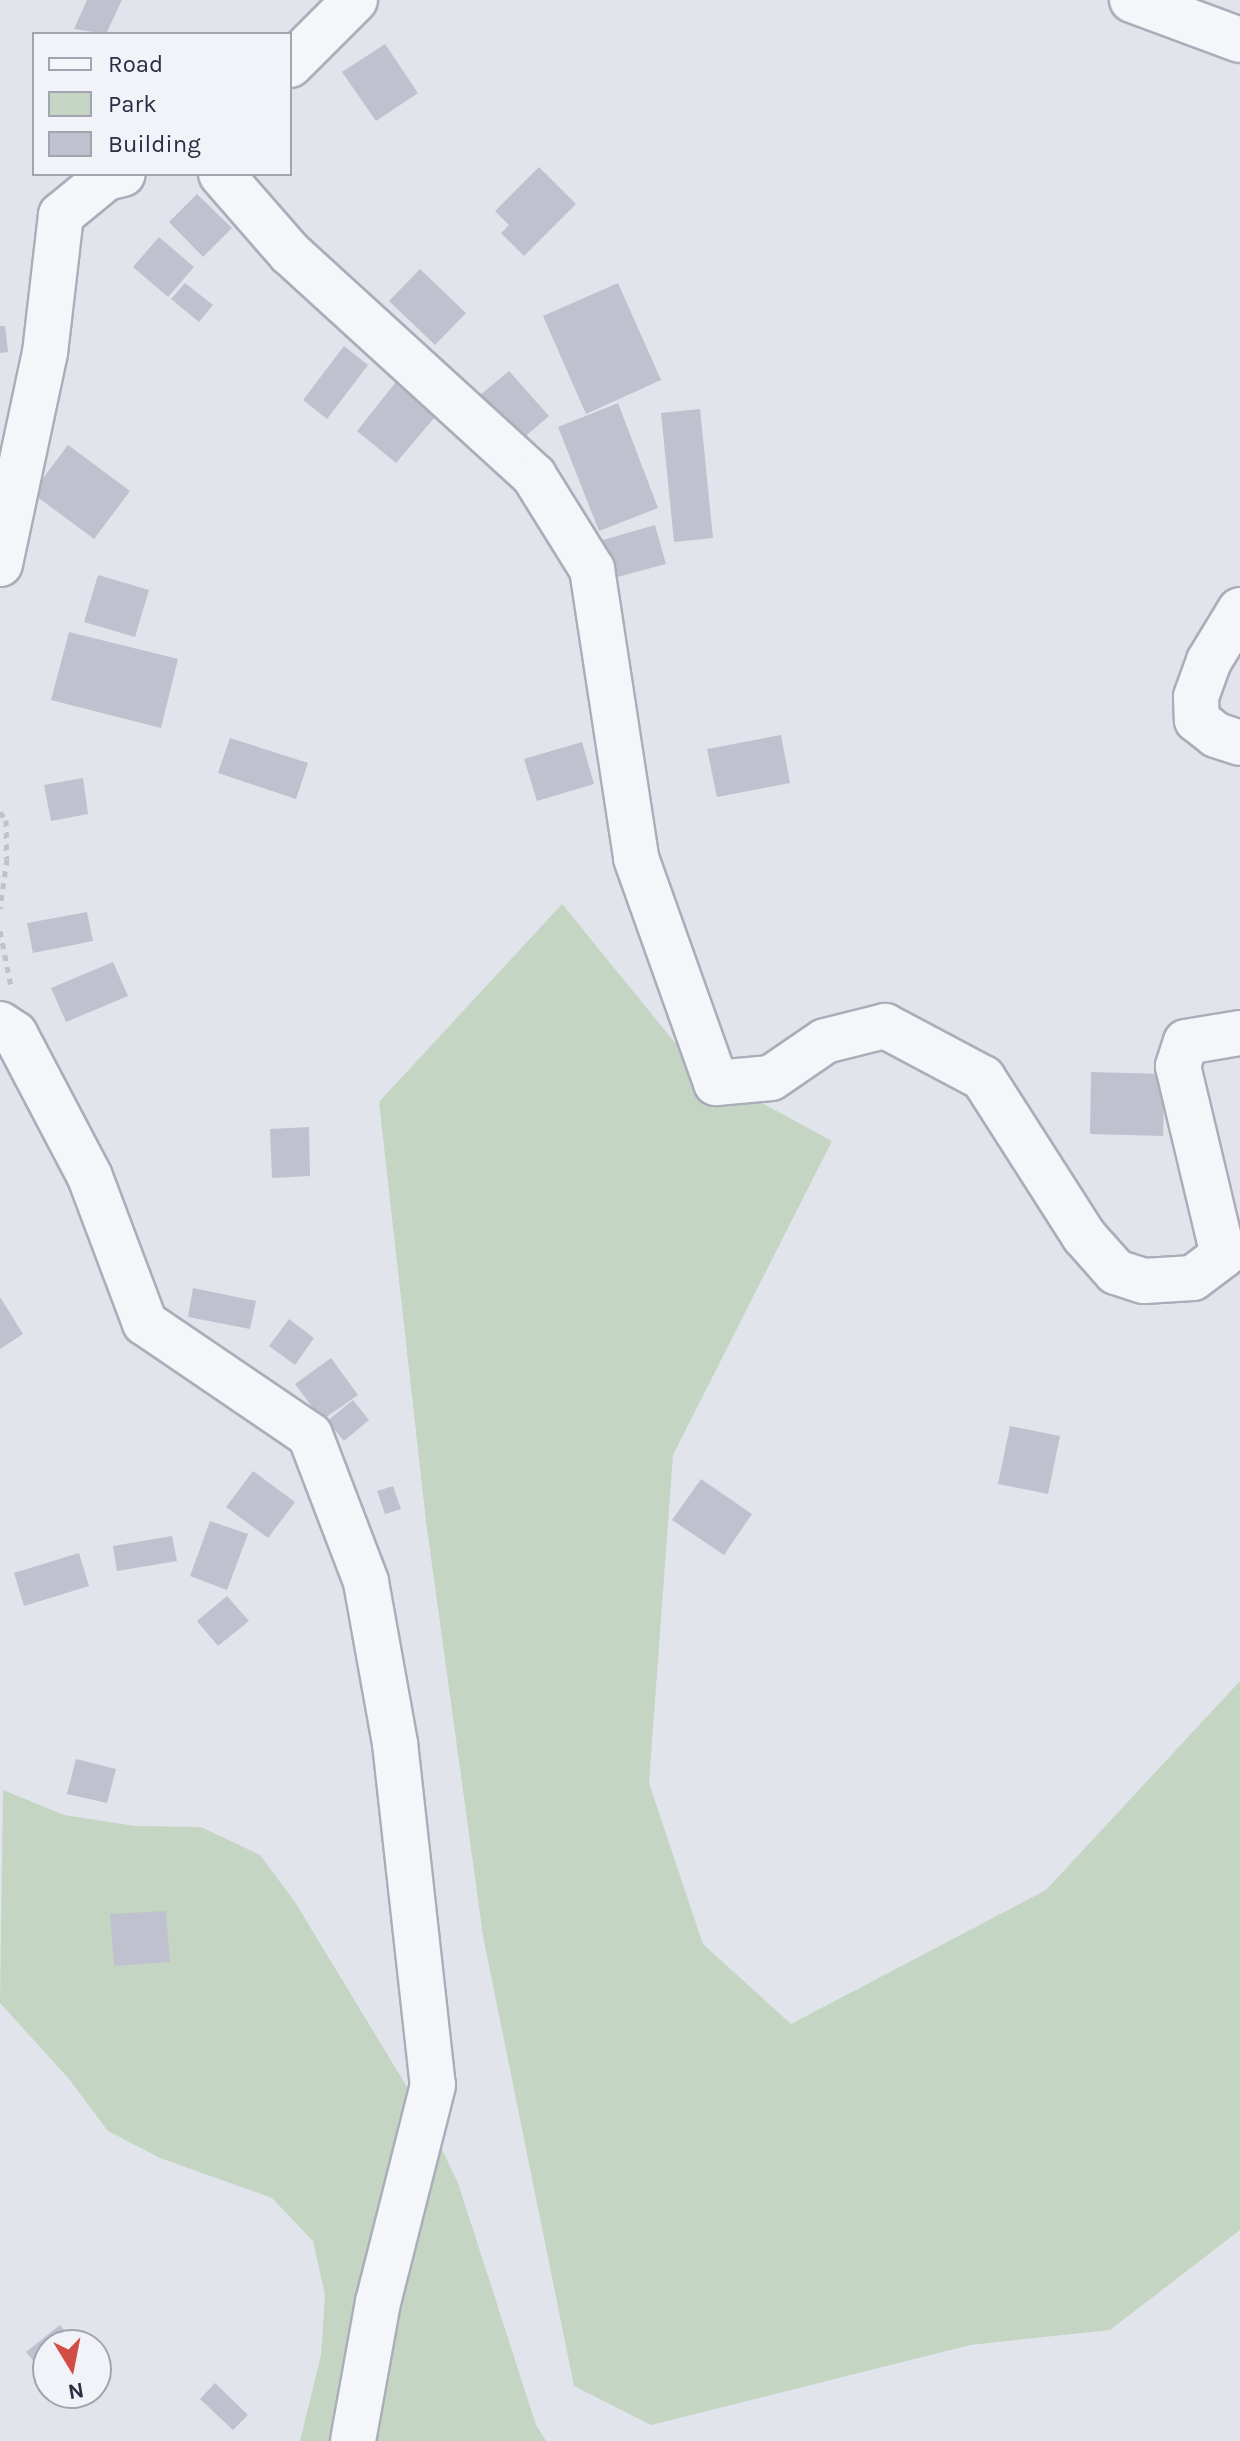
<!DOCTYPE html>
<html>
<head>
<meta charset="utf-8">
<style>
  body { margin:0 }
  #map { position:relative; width:1240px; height:2441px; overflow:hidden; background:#e2e4eb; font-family:Karla,sans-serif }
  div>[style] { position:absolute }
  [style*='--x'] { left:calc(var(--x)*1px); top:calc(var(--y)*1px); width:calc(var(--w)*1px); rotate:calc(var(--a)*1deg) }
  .green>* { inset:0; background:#c4d5c3 }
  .building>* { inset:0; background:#bfc2ce }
  .path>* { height:5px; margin-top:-2.5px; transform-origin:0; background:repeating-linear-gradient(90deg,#c0c2ca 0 6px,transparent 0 12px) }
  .roads { filter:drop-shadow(2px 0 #abadb9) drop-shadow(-2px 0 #abadb9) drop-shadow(0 2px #abadb9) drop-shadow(0 -2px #abadb9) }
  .minor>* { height:44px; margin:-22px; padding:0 22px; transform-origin:22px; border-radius:22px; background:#f5f6f9 }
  span { translate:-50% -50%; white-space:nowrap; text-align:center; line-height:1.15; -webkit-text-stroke:8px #f2f3f8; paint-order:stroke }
  .legend { position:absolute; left:32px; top:32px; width:260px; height:144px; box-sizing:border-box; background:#f2f3f8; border:2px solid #a2a4b0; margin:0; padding:10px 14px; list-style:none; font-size:24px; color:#2a2e43 }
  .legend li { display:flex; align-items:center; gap:16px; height:40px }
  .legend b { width:40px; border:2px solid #a2a4b0 }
  .north { position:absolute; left:32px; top:2329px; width:80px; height:80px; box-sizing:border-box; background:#f2f3f8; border:2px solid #a2a4b0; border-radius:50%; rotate:170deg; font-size:22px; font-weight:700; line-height:32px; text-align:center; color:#2a2e43 }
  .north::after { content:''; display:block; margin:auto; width:28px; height:36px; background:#d14d46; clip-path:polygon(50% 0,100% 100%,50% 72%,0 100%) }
</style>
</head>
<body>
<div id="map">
  <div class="green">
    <div style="clip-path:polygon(562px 904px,694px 1066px,832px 1141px,673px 1455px,649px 1783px,703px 1944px,791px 2024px,1046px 1890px,1240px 1681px,1240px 2230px,1110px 2330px,970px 2345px,651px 2425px,574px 2386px,483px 1936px,426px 1521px,379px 1102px)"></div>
    <div style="clip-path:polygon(3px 1790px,64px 1815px,135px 1826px,201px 1827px,260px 1855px,295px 1902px,430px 2125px,458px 2183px,536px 2425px,546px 2441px,300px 2441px,321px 2355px,325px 2295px,313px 2241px,272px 2198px,160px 2158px,108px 2131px,69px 2079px,0 2003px)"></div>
  </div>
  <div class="building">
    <div style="clip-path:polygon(87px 0,122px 0,106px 34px,74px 29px)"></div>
    <div style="clip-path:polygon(385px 44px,418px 93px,376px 121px,342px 72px)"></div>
    <div style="clip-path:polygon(539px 167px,576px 204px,524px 256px,501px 233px,509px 225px,495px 211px)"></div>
    <div style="clip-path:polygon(197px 194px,232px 228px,203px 257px,169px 222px)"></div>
    <div style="clip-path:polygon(159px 237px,194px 267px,168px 297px,133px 267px)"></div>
    <div style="clip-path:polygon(420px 269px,466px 313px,435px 345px,389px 301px)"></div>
    <div style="clip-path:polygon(185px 283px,213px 305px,199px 322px,171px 299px)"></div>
    <div style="clip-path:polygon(618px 283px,661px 380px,586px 414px,543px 316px)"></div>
    <div style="clip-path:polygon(0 326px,5px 326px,8px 352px,0 353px)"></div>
    <div style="clip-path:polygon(344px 346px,368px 365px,327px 419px,303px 400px)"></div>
    <div style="clip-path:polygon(509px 371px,549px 416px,513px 447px,473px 401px)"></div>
    <div style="clip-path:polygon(399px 378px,440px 411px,396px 463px,357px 431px)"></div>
    <div style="clip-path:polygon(618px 403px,658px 508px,599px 531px,558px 427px)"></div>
    <div style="clip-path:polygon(700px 409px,713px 538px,674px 542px,661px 413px)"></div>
    <div style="clip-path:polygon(68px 445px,130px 491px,94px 539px,32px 493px)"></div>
    <div style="clip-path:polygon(655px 525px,666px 564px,606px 580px,596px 542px)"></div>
    <div style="clip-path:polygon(98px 575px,149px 590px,135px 637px,84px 622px)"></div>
    <div style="clip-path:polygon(69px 632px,178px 659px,161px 728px,51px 700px)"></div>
    <div style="clip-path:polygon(781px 735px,790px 783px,717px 797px,707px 749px)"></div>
    <div style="clip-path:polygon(230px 738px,308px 763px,296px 799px,218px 773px)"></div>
    <div style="clip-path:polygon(582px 742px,594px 784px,537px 801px,524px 759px)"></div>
    <div style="clip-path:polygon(83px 778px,88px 814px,51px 821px,44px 785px)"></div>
    <div style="clip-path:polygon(87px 912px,93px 941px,33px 953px,27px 923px)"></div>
    <div style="clip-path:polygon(113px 962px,128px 996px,66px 1022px,51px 988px)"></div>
    <div style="clip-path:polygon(1091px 1072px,1165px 1074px,1163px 1136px,1090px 1134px)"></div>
    <div style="clip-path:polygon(309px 1127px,310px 1176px,272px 1178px,270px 1129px)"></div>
    <div style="clip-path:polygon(193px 1288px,256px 1301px,250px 1329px,188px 1317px)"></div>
    <div style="clip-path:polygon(0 1297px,23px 1334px,0 1349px)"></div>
    <div style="clip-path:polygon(289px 1319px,314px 1338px,295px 1365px,269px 1346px)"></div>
    <div style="clip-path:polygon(331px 1358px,358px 1395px,322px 1420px,295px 1384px)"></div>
    <div style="clip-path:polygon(353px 1400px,369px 1420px,344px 1441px,327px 1421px)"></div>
    <div style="clip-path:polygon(1010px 1426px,1060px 1436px,1048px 1494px,998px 1484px)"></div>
    <div style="clip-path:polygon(253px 1471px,295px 1502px,268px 1538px,226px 1507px)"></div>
    <div style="clip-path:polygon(701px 1479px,752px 1514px,724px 1555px,672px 1520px)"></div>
    <div style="clip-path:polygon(393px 1486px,401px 1509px,385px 1514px,377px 1491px)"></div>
    <div style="clip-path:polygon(210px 1521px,248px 1534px,227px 1590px,190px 1576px)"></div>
    <div style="clip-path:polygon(172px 1536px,177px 1561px,117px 1571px,113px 1546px)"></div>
    <div style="clip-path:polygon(79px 1553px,89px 1586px,24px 1606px,14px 1573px)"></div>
    <div style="clip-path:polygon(227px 1596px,249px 1621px,218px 1646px,197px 1621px)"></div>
    <div style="clip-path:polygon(76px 1759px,116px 1769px,107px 1803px,67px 1794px)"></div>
    <div style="clip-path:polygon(166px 1911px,170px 1962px,114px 1966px,110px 1914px)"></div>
    <div style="clip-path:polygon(60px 2325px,76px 2345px,48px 2345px,48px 2379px,26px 2352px)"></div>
    <div style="clip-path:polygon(215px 2383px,248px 2415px,233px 2430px,200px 2399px)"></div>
  </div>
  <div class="path">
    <div style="--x:0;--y:812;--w:10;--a:53"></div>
    <div style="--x:6;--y:820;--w:39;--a:89"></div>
    <div style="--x:7;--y:859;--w:50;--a:98"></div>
    <div style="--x:0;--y:931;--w:56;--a:78.7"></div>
  </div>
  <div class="roads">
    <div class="minor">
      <div style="--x:1132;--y:0;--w:115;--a:20.3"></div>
      <div style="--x:290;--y:65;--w:92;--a:-45"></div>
      <div style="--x:221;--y:174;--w:105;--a:48.9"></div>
      <div style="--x:290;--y:253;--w:331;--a:42.4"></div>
      <div style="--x:534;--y:476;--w:110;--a:58.1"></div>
      <div style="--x:592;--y:569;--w:292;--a:81.3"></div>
      <div style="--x:636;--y:858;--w:239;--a:70.4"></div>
      <div style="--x:716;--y:1083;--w:55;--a:-5.2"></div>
      <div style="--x:771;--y:1078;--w:65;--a:-34.4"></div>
      <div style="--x:825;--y:1041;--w:62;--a:-14"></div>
      <div style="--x:885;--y:1026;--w:111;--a:28"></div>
      <div style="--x:983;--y:1078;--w:188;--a:57.4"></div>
      <div style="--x:1084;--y:1236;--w:48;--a:48.4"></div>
      <div style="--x:1116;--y:1272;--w:29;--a:18"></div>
      <div style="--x:1144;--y:1281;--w:49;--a:-3.5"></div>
      <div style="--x:1193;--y:1278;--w:38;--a:-37"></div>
      <div style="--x:1223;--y:1255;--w:194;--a:-103.4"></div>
      <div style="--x:1178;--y:1066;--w:25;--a:-72"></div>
      <div style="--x:1186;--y:1042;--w:55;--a:-9.5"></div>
      <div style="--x:0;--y:564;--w:216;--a:-78"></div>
      <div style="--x:45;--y:353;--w:139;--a:-83.4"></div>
      <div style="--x:61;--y:215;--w:58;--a:-39.4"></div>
      <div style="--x:106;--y:178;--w:17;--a:-13"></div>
      <div style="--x:1240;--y:610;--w:60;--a:121.3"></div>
      <div style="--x:1209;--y:661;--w:38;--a:110"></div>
      <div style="--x:1196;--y:697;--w:23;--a:88"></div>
      <div style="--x:1197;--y:720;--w:24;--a:38"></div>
      <div style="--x:1216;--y:735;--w:25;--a:18"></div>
      <div style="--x:0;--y:1024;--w:18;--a:34"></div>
      <div style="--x:15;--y:1034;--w:161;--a:62.3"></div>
      <div style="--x:90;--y:1177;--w:156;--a:69.4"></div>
      <div style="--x:145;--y:1323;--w:199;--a:34.2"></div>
      <div style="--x:310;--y:1435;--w:157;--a:69.1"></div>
      <div style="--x:366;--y:1582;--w:164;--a:79.8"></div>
      <div style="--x:395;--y:1743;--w:344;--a:83.7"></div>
      <div style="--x:433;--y:2085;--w:224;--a:104.2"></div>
      <div style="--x:378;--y:2302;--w:141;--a:100.2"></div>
    </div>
  </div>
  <ul class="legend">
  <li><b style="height:10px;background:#f5f6f9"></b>Road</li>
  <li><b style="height:22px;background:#c4d5c3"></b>Park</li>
  <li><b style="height:22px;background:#bfc2ce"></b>Building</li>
  </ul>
  <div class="north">N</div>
</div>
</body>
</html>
